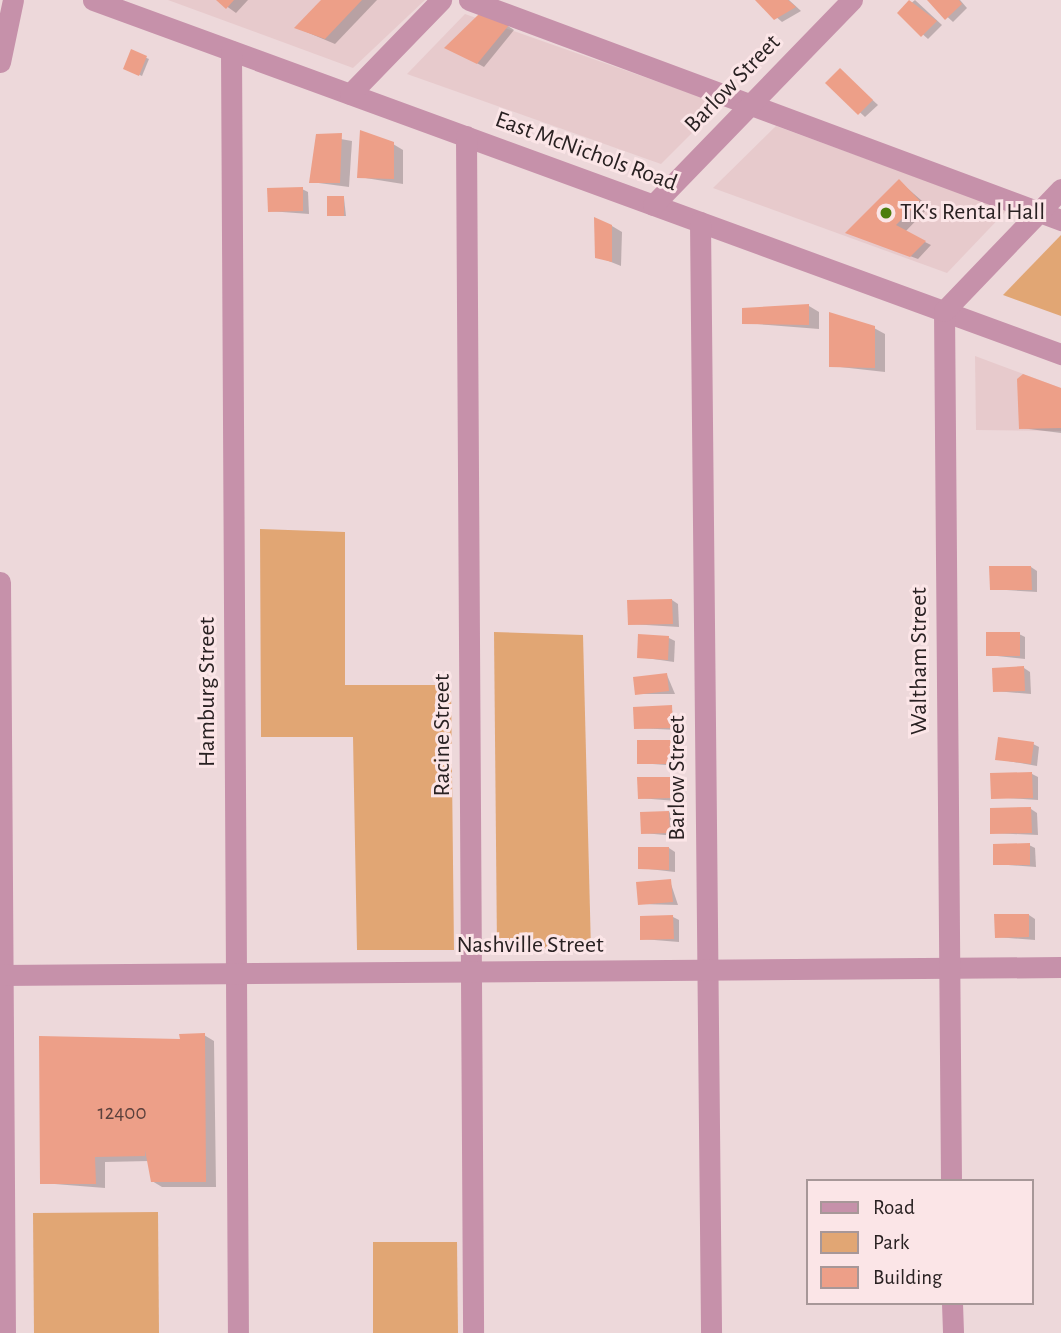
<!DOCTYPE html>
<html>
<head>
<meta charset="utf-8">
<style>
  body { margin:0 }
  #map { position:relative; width:1061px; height:1333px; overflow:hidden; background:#edd8da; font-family:"Alegreya Sans",sans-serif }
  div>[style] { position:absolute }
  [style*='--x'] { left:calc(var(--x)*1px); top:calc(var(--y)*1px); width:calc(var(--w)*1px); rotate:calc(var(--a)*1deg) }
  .built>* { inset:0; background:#e7cacc }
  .green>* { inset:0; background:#e1a674 }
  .shadow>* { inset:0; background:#0003 }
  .building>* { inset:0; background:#ed9f88 }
  .minor>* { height:21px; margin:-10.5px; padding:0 10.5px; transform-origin:10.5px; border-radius:10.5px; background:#c691aa }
  .dots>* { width:19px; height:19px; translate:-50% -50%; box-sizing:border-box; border:4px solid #fbe5e7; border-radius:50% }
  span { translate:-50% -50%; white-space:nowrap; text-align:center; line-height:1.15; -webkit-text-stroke:6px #fbe5e7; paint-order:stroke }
  .number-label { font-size:21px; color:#5a403c }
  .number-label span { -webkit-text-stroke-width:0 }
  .street-label { font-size:24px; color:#292122 }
  .poi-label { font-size:24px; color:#292122 }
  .left { translate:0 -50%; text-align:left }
  .legend { position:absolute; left:806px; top:1179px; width:228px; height:126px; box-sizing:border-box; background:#fbe5e7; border:2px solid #a79798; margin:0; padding:9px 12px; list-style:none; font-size:21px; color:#292122 }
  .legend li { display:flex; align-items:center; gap:14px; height:35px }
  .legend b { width:35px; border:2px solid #a79798 }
</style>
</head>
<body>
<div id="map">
  <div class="built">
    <div style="clip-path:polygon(168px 0,425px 0,353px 68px)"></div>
    <div style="clip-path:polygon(465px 14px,721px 104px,661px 164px,407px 74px)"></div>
    <div style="clip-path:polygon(776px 126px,1007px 210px,947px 273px,713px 188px)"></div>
    <div style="clip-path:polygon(975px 356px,1061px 388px,1061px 431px,976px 430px)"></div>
  </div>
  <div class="green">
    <div style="clip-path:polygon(1061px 235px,1061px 316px,1003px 295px)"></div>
    <div style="clip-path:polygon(260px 529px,345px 532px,345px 685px,451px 685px,454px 950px,357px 950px,353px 737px,261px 737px)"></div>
    <div style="clip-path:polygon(494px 632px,583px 635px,591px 951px,497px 948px)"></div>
    <div style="clip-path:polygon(158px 1212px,159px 1333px,34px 1333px,33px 1213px)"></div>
    <div style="clip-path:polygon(373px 1242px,457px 1242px,458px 1333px,373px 1333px)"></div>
  </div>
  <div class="shadow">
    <div style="clip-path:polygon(218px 0,248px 0,236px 13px)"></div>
    <div style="clip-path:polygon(323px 0,377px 0,335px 44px,297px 28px)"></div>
    <div style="clip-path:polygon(757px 0,789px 0,801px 11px,782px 22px)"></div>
    <div style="clip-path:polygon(915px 0,942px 25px,928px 39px,899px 13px)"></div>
    <div style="clip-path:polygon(929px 0,960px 0,967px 8px,953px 22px)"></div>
    <div style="clip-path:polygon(508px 26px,514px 30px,484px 67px,447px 47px)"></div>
    <div style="clip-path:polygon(132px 52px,149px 59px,142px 76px,125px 68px)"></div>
    <div style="clip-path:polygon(840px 70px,878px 105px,865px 117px,828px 83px)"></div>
    <div style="clip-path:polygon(318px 135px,352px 141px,349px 187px,311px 182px)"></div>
    <div style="clip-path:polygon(393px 144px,403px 150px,403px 184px,359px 177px)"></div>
    <div style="clip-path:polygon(899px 181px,929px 207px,905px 232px,931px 245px,918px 259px,847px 233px)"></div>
    <div style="clip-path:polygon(302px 189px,308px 192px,309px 214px,269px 211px)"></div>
    <div style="clip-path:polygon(344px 198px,346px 216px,331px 216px)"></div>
    <div style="clip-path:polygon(612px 226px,622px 232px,621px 266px,596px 256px)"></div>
    <div style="clip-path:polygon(809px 306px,819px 312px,819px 329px,744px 323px,744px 309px)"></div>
    <div style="clip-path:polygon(874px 328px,885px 334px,885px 372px,831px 366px)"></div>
    <div style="clip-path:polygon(1061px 390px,1061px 433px,1021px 428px)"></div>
    <div style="clip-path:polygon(1031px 567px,1037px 571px,1037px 592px,991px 589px)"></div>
    <div style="clip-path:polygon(672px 600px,678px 604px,679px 627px,630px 624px)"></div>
    <div style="clip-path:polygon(1019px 634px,1025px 637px,1025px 659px,988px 655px)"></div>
    <div style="clip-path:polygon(669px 638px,675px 641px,674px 662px,639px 657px)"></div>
    <div style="clip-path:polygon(1024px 668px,1030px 672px,1031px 694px,995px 691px)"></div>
    <div style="clip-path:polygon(667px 675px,675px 694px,637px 694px)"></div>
    <div style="clip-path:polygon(671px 707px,678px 730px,636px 728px)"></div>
    <div style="clip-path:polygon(673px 742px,680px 746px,680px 766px,639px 763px)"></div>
    <div style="clip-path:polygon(1033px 744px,1039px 747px,1037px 766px,997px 759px)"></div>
    <div style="clip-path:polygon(1032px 774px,1038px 777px,1038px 800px,992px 797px)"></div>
    <div style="clip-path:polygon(670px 779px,676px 782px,676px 801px,639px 798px)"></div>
    <div style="clip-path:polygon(1031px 809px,1037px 813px,1038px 835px,992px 833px)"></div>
    <div style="clip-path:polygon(669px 812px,675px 816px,676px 836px,643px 833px)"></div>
    <div style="clip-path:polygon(1029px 845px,1035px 848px,1036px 867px,995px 864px)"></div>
    <div style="clip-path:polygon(669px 848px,675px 852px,675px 872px,640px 868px)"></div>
    <div style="clip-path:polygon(670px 881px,678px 905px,640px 904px)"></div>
    <div style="clip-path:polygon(1029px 915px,1035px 919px,1035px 940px,996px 937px)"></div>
    <div style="clip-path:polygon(673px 917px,679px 920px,679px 942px,642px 939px)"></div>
    <div style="clip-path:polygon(204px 1035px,214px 1041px,216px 1187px,162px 1187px,152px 1181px,149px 1161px,105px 1162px,105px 1188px,42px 1183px,181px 1041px)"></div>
  </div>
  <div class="building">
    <div style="clip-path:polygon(216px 0,234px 0,226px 9px)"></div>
    <div style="clip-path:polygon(321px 0,362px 0,325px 39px,294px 28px)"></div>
    <div style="clip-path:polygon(755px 0,788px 0,796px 7px,774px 20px)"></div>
    <div style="clip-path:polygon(909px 0,937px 21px,921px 37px,897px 13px)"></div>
    <div style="clip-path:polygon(927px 0,959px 0,962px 4px,945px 20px)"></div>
    <div style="clip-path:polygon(479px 14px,509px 25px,477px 64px,444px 48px)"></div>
    <div style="clip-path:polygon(131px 49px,147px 56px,139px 76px,123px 69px)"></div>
    <div style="clip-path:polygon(840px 68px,873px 100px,858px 115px,825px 83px)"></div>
    <div style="clip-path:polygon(360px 130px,394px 142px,394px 179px,357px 178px)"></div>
    <div style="clip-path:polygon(342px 133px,340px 183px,309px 183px,316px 134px)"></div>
    <div style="clip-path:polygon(899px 179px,920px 201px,896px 225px,926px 241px,910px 257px,845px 233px)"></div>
    <div style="clip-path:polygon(303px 187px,303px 211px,268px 212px,267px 188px)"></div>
    <div style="clip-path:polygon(327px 196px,344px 196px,344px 216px,327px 216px)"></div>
    <div style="clip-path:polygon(594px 217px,612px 225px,612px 262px,595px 258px)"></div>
    <div style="clip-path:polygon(809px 304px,809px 325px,742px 324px,742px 308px)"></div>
    <div style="clip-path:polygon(829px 312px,875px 326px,875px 368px,829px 367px)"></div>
    <div style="clip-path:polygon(1023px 374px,1061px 388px,1061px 428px,1019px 429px,1017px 379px)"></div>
    <div style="clip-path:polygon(989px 566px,1031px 566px,1032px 590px,990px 590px)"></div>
    <div style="clip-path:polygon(672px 599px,673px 624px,628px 625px,627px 600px)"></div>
    <div style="clip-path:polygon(986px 632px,1020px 632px,1020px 656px,986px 656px)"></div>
    <div style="clip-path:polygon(638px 634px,669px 636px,668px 660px,637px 658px)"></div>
    <div style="clip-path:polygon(1024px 666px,1025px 691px,993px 692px,992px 668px)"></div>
    <div style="clip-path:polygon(667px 673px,669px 691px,635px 695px,633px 677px)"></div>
    <div style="clip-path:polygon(672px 705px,673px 728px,634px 729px,633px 707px)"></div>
    <div style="clip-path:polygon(998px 737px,1034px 742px,1031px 764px,995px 760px)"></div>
    <div style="clip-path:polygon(637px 740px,674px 740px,674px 764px,637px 764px)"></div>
    <div style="clip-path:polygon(1032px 772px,1033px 798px,991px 799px,990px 773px)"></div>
    <div style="clip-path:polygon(637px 777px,671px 777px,671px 798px,638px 799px)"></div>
    <div style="clip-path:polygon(1031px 807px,1032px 833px,990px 834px,990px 808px)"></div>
    <div style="clip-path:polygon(669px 811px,670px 833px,641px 834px,640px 812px)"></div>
    <div style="clip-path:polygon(1030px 843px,1030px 865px,993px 865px,993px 844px)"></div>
    <div style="clip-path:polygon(638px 847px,669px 847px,669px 870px,638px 869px)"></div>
    <div style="clip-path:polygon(671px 879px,673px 902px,638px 905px,636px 882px)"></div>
    <div style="clip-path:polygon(994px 914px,1029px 914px,1029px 937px,995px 938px)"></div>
    <div style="clip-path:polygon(673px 915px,674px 939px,640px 940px,640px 916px)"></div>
    <div style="clip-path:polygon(205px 1033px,206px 1182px,151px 1182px,145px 1150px,145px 1156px,95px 1157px,96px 1184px,40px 1184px,39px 1036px,180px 1039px,179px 1034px)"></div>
  </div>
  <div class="minor">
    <div style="--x:93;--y:0;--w:1031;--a:20.09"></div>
    <div style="--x:469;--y:0;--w:632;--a:20.39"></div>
    <div style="--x:231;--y:51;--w:1282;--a:89.69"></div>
    <div style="--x:0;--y:62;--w:63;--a:-78.2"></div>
    <div style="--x:350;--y:94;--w:131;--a:-45.9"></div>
    <div style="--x:466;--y:136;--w:1197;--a:89.66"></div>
    <div style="--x:653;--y:205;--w:286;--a:-45.9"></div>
    <div style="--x:700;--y:222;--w:1111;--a:89.43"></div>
    <div style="--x:0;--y:582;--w:751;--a:89.62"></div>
    <div style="--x:0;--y:975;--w:1061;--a:-0.43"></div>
    <div style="--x:951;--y:1181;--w:870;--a:-90.46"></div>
    <div style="--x:944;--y:311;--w:169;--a:-46.2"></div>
    <div style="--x:952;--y:1303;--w:30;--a:88"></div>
  </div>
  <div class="dots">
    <div style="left:886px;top:213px;background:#4d7e0d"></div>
  </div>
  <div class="number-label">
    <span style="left:122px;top:1113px">12400</span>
  </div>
  <div class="street-label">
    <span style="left:733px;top:84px;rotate:-46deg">Barlow Street</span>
    <span style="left:586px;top:152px;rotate:20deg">East McNichols Road</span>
    <span style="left:920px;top:661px;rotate:-90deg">Waltham Street</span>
    <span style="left:208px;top:692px;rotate:-90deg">Hamburg Street</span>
    <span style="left:443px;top:735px;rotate:-90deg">Racine Street</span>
    <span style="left:678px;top:778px;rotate:-90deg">Barlow Street</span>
    <span style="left:530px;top:946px">Nashville Street</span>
  </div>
  <div class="poi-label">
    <span class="left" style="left:900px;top:213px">TK's Rental Hall</span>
  </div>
  <ul class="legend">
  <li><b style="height:9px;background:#c691aa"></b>Road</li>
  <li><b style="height:19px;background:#e1a674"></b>Park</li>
  <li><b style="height:19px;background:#ed9f88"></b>Building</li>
  </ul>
</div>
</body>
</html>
